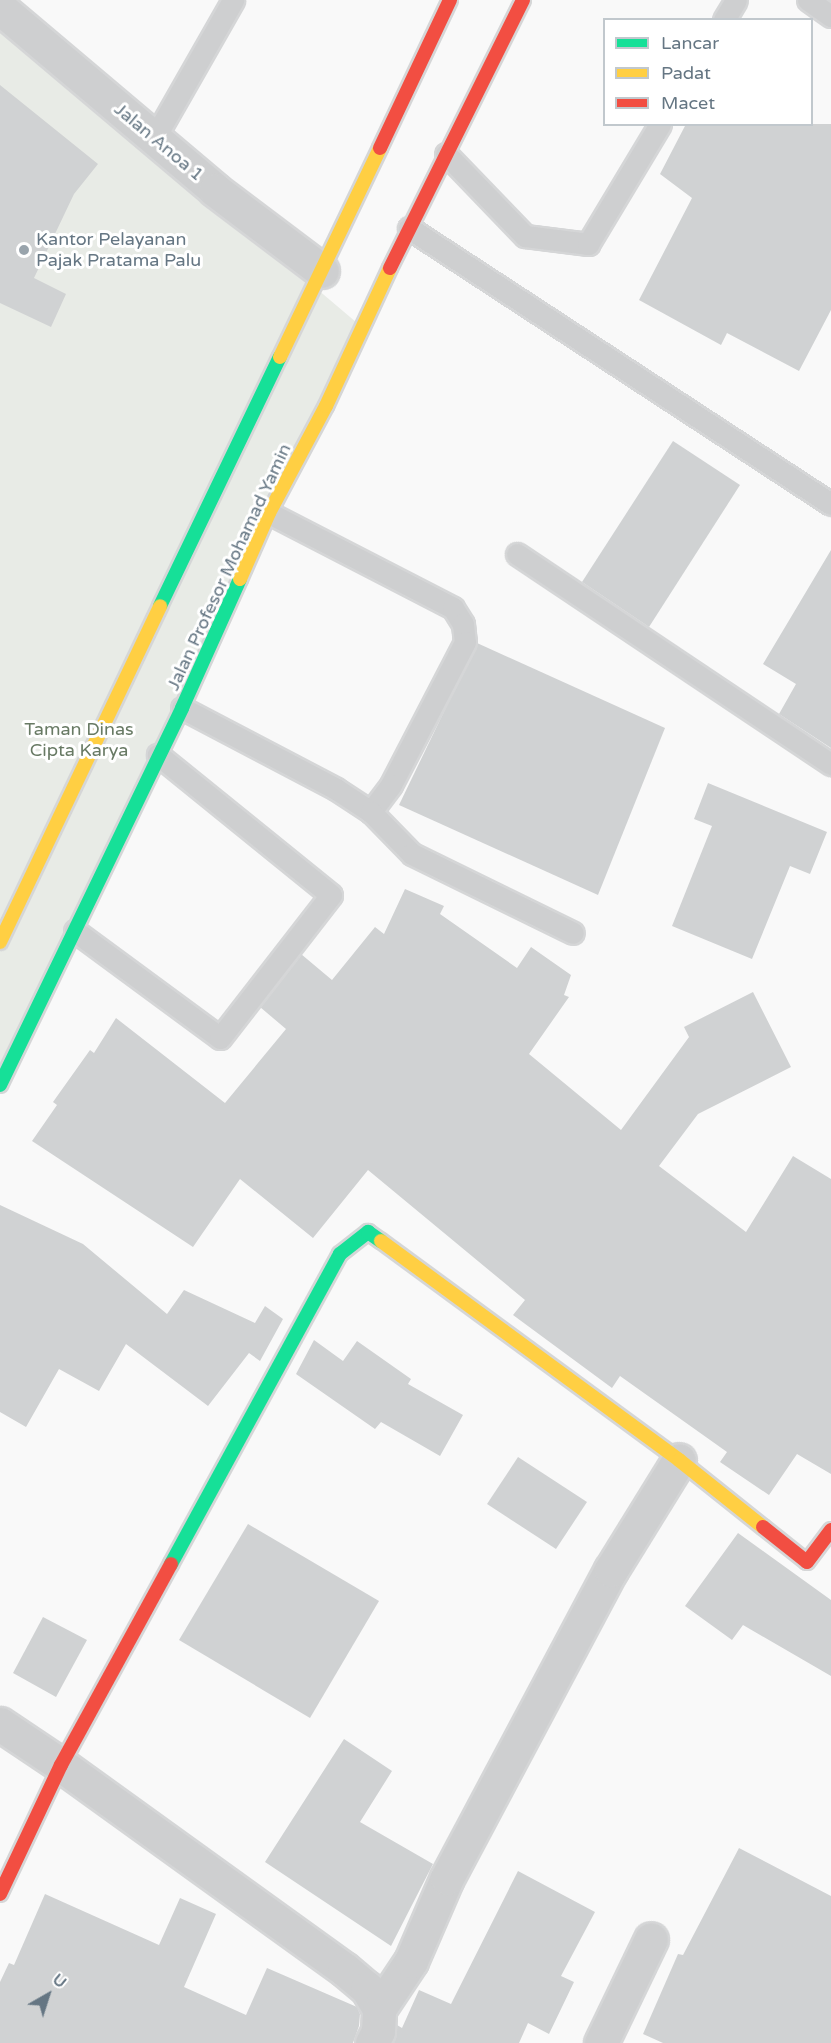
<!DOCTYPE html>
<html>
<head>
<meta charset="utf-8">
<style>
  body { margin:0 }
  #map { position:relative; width:831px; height:2043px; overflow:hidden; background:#f9f9f9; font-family:"Varela Round",sans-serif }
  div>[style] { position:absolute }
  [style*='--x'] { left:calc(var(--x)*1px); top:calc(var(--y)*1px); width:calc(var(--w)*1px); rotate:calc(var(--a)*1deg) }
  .green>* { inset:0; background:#e8ebe6 }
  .building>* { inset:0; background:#d0d2d3 }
  .roads { filter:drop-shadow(2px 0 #d5d6d7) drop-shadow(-2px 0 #d5d6d7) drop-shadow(0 2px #d5d6d7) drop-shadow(0 -2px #d5d6d7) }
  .lane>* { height:21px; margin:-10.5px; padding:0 10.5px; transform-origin:10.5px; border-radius:10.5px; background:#cecfd0 }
  .street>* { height:33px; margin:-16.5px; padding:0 16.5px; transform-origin:16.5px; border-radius:16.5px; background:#cecfd0 }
  .fast>* { height:14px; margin:-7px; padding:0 7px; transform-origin:7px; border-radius:7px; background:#16e098 }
  .slow>* { height:14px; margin:-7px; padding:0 7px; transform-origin:7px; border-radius:7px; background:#ffcf43 }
  .jam>* { height:14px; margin:-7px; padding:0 7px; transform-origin:7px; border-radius:7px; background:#f24e42 }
  .dots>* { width:16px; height:16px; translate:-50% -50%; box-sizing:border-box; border:3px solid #fff; border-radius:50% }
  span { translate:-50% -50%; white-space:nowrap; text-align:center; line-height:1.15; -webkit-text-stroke:6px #fff; paint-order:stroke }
  .street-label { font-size:18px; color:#657683 }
  .poi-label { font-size:18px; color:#657683 }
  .left { translate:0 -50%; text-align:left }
  .park-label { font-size:18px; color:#687a64 }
  .legend { position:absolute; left:603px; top:18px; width:210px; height:108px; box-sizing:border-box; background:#fff; border:2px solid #c1c8cd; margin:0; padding:8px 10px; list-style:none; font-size:18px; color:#657683 }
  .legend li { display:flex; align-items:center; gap:12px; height:30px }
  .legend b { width:30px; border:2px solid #c1c8cd }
  .north { position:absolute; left:18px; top:1965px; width:60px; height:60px; -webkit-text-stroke:4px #fff; paint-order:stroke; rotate:39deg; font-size:16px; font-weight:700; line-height:24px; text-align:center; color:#657683 }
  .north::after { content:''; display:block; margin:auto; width:21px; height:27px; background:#657683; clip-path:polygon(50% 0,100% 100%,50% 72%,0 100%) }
</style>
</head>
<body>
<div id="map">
  <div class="green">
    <div style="clip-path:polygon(0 15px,120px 122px,363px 328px,0 1084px)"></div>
  </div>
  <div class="building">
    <div style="clip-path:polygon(0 85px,98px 164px,74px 194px,34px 278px,66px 294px,51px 327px,0 303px)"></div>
    <div style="clip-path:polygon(686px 124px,831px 124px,831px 310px,799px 371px,727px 333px,721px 345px,639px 300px,692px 198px,660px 174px)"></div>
    <div style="clip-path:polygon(673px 441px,740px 485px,649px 627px,582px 582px)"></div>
    <div style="clip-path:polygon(831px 550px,831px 748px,779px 714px,796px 684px,763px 664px)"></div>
    <div style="clip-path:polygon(477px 643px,665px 728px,598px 895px,399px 805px)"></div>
    <div style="clip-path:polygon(708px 783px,827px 832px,810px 874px,790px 866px,752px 959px,672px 926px,712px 826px,694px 819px)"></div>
    <div style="clip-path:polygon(405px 889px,444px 906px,440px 914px,517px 968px,531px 947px,571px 975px,564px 995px,569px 997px,529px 1054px,621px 1130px,689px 1037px,684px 1027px,753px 992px,791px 1067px,698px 1114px,659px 1166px,746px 1232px,793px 1156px,831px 1179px,831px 1474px,797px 1454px,769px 1495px,720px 1462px,727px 1452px,620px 1376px,612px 1388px,513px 1315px,525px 1300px,368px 1170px,313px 1238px,240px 1179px,193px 1247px,32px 1141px,57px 1105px,53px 1102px,90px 1050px,94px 1053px,116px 1018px,225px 1103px,286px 1029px,260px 1007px,301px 954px,332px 980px,375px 927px,384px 934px)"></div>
    <div style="clip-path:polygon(0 1205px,83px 1244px,167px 1314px,184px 1290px,255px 1323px,265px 1306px,283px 1319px,260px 1361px,249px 1353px,208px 1406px,126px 1344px,99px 1391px,59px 1369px,26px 1427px,0 1412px)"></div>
    <div style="clip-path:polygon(314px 1340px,343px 1361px,357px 1341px,411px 1379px,408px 1384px,463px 1415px,440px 1456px,381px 1422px,375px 1429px,296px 1374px)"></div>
    <div style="clip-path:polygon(518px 1457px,587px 1502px,556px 1549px,487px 1504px)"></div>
    <div style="clip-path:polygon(248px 1524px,379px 1601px,310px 1718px,179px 1640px)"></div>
    <div style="clip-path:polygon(738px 1533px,831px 1600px,831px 1676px,743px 1625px,732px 1640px,685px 1606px)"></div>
    <div style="clip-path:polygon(43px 1617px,87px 1640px,56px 1697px,13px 1673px)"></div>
    <div style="clip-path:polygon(344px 1739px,392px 1771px,360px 1822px,433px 1864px,391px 1946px,265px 1862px)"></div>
    <div style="clip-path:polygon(739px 1848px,831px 1896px,831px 2043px,663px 2043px,643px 2034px,678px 1954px,683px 1955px)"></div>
    <div style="clip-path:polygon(518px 1871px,595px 1912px,561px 1976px,574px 1982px,549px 2034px,528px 2023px,519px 2043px,393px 2043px,397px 2025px,402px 2028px,419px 1990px,451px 2004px)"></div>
    <div style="clip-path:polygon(45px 1894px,159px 1945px,180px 1898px,216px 1914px,184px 1987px,246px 2015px,267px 1968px,357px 2007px,360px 2014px,359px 2026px,353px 2043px,0 2043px,0 1982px,9px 1963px,14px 1965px)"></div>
  </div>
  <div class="roads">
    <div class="lane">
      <div style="--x:808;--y:0;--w:28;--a:35"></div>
      <div style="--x:724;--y:20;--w:23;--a:-59"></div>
      <div style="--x:155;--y:137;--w:158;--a:-60.3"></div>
      <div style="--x:446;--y:154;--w:114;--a:46.1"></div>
      <div style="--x:525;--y:236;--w:64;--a:7.2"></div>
      <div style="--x:588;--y:244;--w:140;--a:-59"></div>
      <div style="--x:409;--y:228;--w:504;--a:33.19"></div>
      <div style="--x:269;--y:513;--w:207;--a:27.3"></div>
      <div style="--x:453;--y:608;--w:19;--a:58"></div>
      <div style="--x:463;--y:624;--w:18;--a:84"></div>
      <div style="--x:465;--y:642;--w:161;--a:117.4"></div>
      <div style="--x:391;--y:785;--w:34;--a:127"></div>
      <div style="--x:517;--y:554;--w:378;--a:33.8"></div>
      <div style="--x:182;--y:708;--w:174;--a:27.7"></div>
      <div style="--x:336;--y:789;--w:42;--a:33.3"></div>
      <div style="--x:371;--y:812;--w:59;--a:45.7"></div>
      <div style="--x:412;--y:854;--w:179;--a:26.1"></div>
      <div style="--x:75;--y:931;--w:180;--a:36.4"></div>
      <div style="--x:220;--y:1038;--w:181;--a:-52.2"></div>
      <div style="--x:331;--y:895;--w:223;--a:-141"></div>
    </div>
    <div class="street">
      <div style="--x:0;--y:8;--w:282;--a:40.2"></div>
      <div style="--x:215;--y:190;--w:134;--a:37.1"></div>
      <div style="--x:0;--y:1724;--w:73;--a:33.9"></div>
      <div style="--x:61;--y:1765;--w:349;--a:35.8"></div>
      <div style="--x:344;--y:1969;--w:30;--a:40"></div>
      <div style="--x:367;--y:1988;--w:24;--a:60"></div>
      <div style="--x:372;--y:2043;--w:13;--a:-63"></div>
      <div style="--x:378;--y:2031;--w:22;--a:-87"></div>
      <div style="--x:379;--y:2009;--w:58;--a:-56.3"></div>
      <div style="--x:411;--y:1961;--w:90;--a:-66.6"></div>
      <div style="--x:447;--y:1878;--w:349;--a:-62"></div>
      <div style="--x:611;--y:1570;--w:129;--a:-58.3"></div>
      <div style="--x:601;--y:2043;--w:115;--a:-64.3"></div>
    </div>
    <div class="fast">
      <div style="--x:160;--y:606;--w:276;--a:-64.3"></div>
      <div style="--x:0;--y:1085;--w:419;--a:-64.2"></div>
      <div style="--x:182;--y:708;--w:141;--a:-65.8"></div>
      <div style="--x:171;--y:1564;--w:353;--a:-61.4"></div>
      <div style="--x:340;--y:1254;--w:36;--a:-38"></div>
      <div style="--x:368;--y:1232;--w:16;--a:35"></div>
    </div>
    <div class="slow">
      <div style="--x:280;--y:357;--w:232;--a:-64.4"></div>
      <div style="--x:240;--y:579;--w:72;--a:-66.3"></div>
      <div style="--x:269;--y:513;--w:121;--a:-62"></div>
      <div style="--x:326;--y:406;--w:152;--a:-65.1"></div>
      <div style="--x:0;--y:942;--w:372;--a:-64.5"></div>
      <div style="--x:381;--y:1241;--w:370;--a:36.3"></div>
      <div style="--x:679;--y:1460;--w:107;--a:38.6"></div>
    </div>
    <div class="jam">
      <div style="--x:380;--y:148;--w:164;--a:-64.7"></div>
      <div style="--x:390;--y:268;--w:299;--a:-63.6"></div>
      <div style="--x:763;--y:1527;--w:56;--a:38.5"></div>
      <div style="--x:807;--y:1562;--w:40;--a:-53"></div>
      <div style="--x:0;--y:1894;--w:143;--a:-64.7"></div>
      <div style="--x:61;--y:1765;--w:229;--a:-61.3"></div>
    </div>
  </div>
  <div class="dots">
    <div style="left:24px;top:250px;background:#99a4ac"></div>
  </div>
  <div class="street-label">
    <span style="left:159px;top:142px;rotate:40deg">Jalan Anoa 1</span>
    <span style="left:229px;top:567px;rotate:-65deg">Jalan Profesor Mohamad Yamin</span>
  </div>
  <div class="poi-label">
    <span class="left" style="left:36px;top:250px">Kantor Pelayanan<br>Pajak Pratama Palu</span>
  </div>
  <div class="park-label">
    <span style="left:79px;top:740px">Taman Dinas<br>Cipta Karya</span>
  </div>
  <ul class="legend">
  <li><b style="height:8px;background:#16e098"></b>Lancar</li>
  <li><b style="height:8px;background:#ffcf43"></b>Padat</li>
  <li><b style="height:8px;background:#f24e42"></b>Macet</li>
  </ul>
  <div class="north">U</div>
</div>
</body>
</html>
